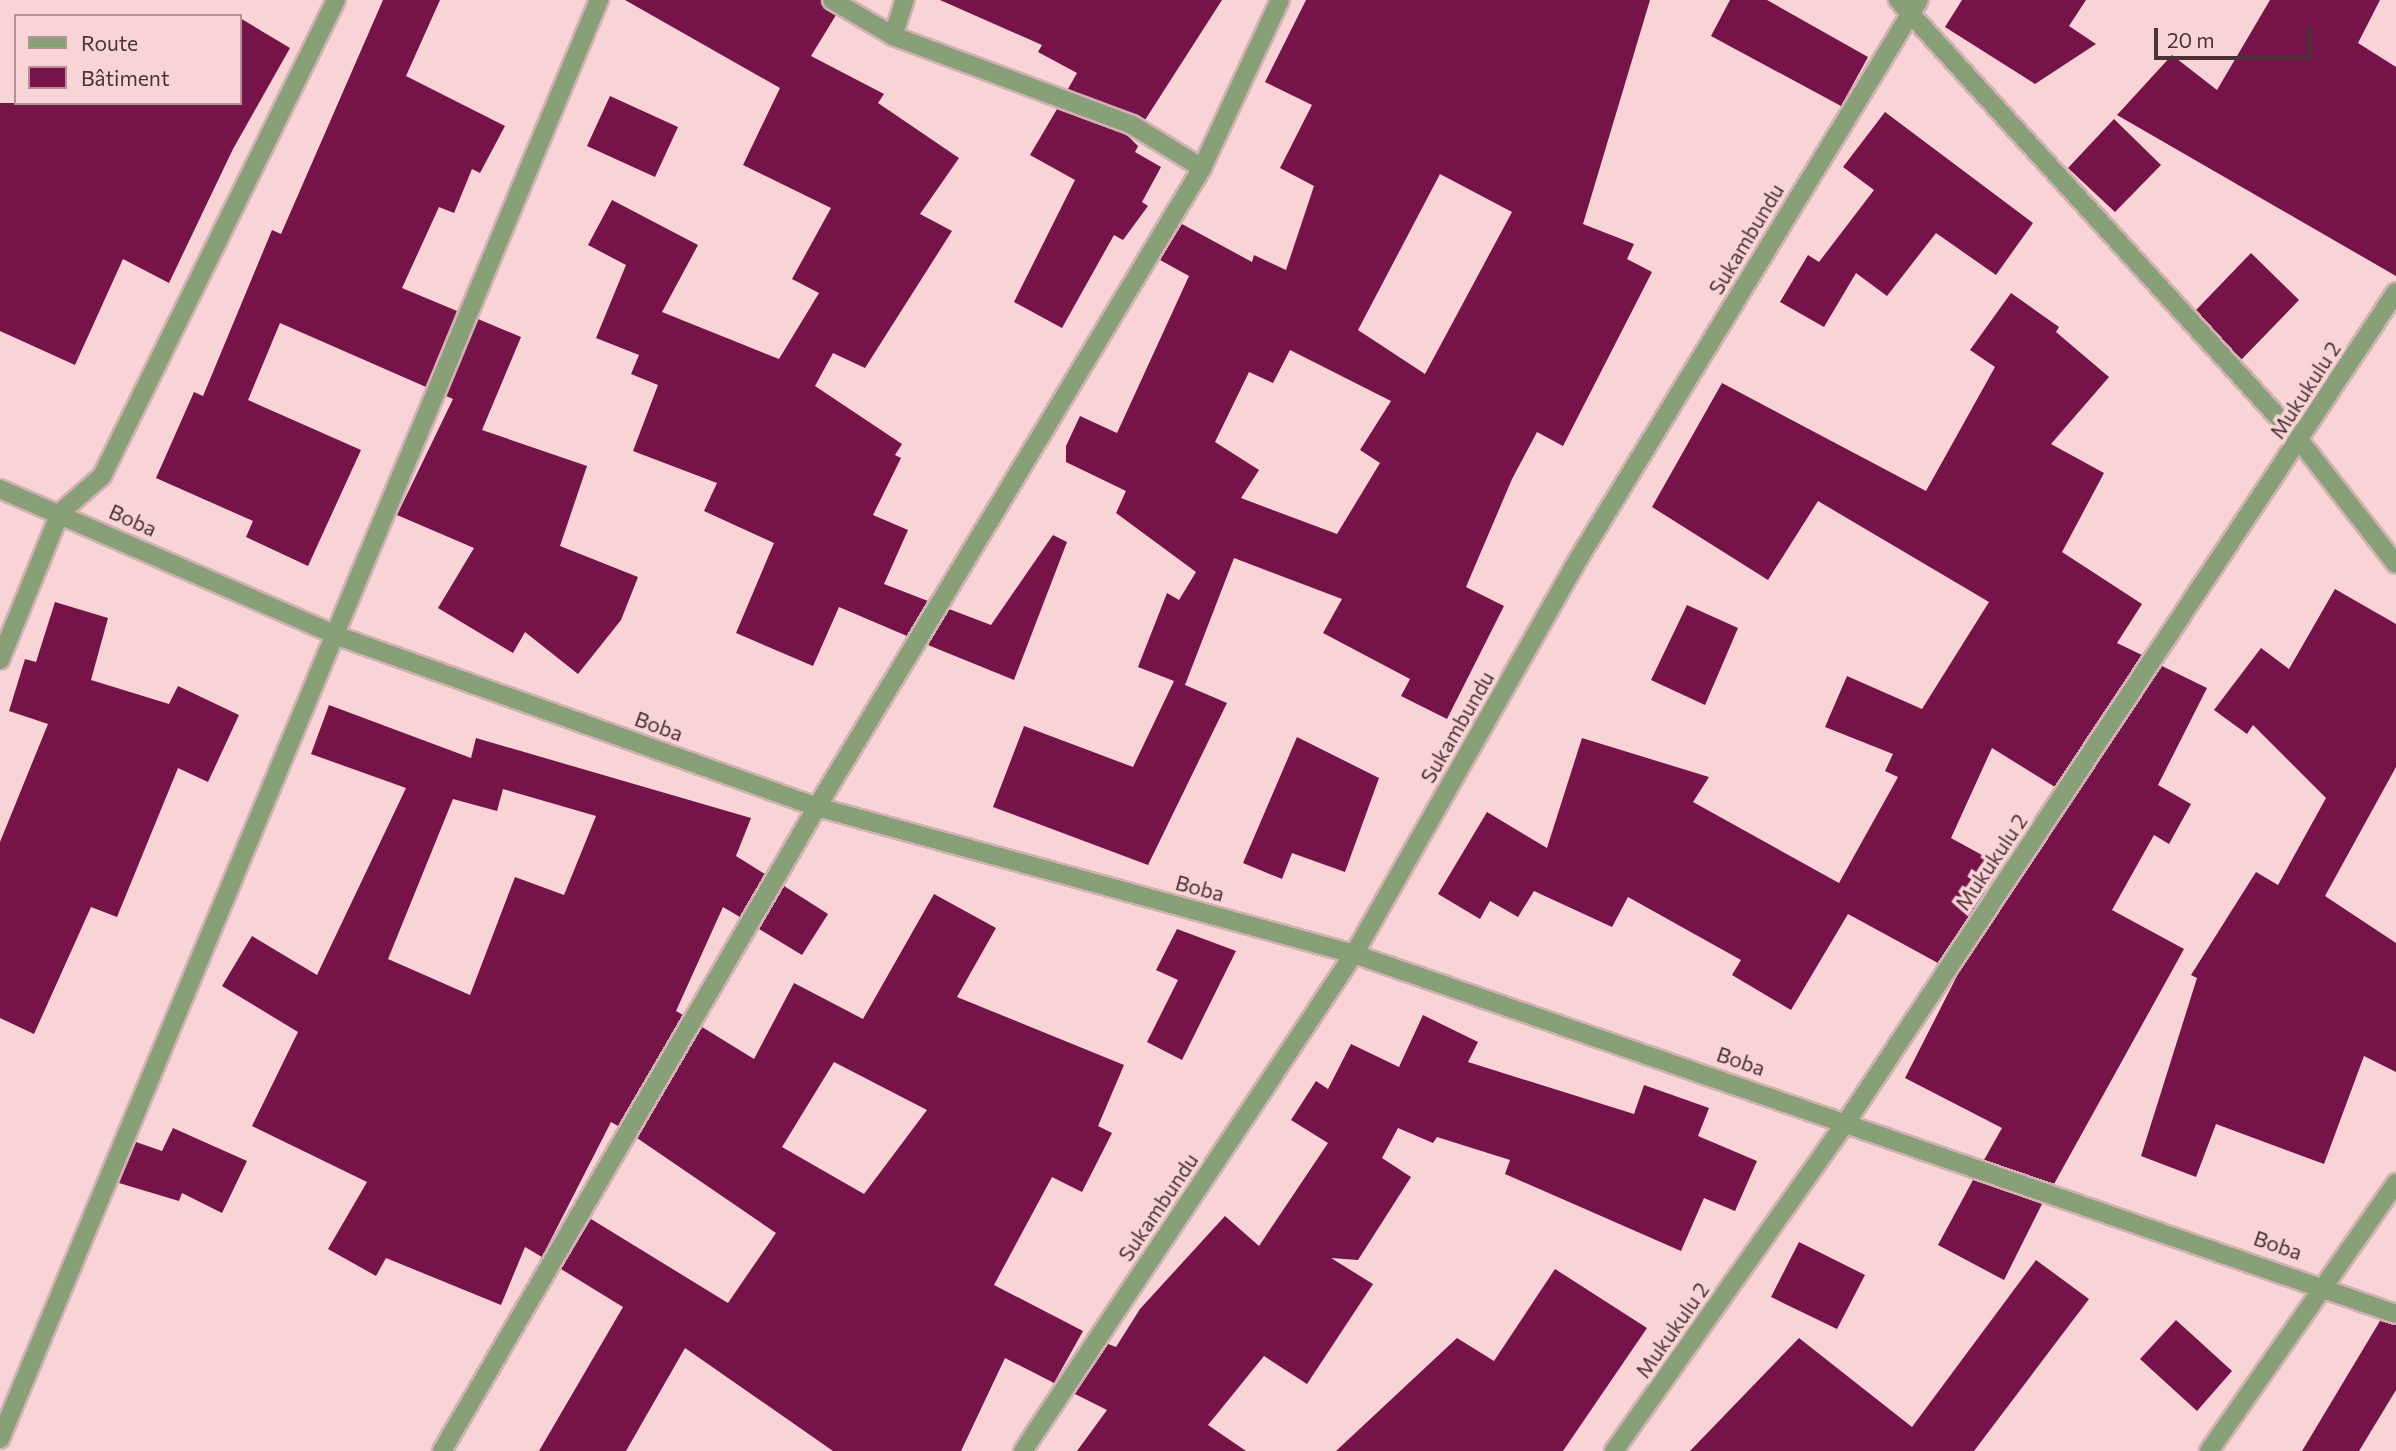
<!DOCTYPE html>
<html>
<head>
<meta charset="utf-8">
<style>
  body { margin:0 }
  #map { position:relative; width:2396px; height:1451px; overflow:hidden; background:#f8d4d6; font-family:Commissioner,sans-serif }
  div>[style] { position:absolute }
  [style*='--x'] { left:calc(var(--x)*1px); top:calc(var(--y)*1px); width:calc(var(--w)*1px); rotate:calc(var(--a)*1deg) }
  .building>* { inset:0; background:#761348 }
  .roads { filter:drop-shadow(2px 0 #d2b1b2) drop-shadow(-2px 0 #d2b1b2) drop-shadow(0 2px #d2b1b2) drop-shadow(0 -2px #d2b1b2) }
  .minor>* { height:18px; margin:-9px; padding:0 9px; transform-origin:9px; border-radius:9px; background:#87a078 }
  span { translate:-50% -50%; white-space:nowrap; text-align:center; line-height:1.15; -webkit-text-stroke:7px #f8d4d6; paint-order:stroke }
  .street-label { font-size:21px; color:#493334 }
  .legend { position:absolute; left:14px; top:14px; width:228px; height:91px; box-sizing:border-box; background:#f8d4d6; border:2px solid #b29495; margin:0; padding:9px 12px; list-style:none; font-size:21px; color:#493334 }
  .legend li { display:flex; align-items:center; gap:14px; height:35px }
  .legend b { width:35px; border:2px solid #b29495 }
  .scale { position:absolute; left:2154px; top:28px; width:158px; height:32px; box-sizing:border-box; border:4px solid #493334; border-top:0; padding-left:9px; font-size:21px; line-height:24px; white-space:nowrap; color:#493334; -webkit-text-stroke:5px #f8d4d6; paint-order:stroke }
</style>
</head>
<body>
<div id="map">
  <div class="building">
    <div style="clip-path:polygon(383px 0,440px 0,406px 76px,505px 126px,480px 173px,472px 169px,454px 213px,439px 207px,402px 288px,457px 311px,426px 387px,280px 323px,248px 400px,361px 450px,308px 566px,246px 537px,253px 521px,156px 478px,194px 392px,203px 396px,272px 230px,281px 234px)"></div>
    <div style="clip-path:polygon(625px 0,821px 0,836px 15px,811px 56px,884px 94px,878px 103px,959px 158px,920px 214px,952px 231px,865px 368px,833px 353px,815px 386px,902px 444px,895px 455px,901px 458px,873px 515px,908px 530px,884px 584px,928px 601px,907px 636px,839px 607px,813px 666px,736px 633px,774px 543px,704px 511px,717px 483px,633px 451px,658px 385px,631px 374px,639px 355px,596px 338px,626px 265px,588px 245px,612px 200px,698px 245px,662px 312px,779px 359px,819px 293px,792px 279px,831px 208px,743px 165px,780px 88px)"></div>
    <div style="clip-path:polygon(940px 0,1222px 0,1145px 120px,1068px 89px,1077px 73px,1038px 52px,1042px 45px)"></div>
    <div style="clip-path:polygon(evenodd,1306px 0,1650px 0,1583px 224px,1634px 244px,1627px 259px,1652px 272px,1563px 446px,1537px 432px,1512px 479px,1466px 587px,1504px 606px,1447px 719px,1401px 696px,1410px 679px,1323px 633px,1342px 599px,1234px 558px,1185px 685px,1227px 703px,1148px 865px,993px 807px,1024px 726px,1133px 767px,1174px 681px,1138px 667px,1167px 593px,1179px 600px,1196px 572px,1116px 513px,1126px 491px,1066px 462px,1066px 446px,1080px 416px,1117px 433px,1189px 276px,1160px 260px,1182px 224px,1252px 262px,1254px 255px,1286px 270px,1314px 186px,1280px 168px,1312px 105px,1265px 82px,1306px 0,1440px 174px,1512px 212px,1425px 374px,1358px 330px,1440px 174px,1306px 0,1290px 350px,1391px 401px,1360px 450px,1380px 463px,1337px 534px,1241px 498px,1259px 470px,1215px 442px,1249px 372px,1273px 383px,1290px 350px)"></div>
    <div style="clip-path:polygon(1730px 0,1767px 0,1868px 57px,1841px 106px,1711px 36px)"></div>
    <div style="clip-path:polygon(1962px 0,2086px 0,2069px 26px,2096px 44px,2035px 84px,1945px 27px)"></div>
    <div style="clip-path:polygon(2270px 0,2380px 0,2358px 43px,2396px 67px,2396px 276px,2117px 115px,2172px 55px,2217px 90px)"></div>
    <div style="clip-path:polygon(240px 18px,290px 48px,233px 149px,169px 283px,123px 259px,75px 365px,0 331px,0 103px,240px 103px)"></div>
    <div style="clip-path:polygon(610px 96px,678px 127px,655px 177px,587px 146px)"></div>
    <div style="clip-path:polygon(1057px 109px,1127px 135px,1138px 146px,1135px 152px,1161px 167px,1142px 202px,1148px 206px,1123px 240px,1114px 235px,1062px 328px,1014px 302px,1075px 180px,1030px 155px)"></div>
    <div style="clip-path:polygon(1885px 112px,2033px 223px,1996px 275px,1936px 233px,1887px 296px,1856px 273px,1824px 327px,1780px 302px,1808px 255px,1819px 262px,1874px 190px,1843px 167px)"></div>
    <div style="clip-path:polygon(2114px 119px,2161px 165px,2115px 212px,2068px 168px)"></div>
    <div style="clip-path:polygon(2251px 253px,2299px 300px,2241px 360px,2196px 310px)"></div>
    <div style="clip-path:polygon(2011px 293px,2059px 327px,2056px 332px,2109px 377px,2051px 444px,2104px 473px,2062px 552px,2142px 604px,2117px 643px,2142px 655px,2055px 787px,1992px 748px,1951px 838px,2002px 866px,1938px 963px,1848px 914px,1791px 1010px,1732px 975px,1741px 960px,1628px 897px,1612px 927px,1534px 891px,1518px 917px,1490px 901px,1480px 919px,1438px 894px,1487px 812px,1547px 848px,1582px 738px,1709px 777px,1693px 802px,1839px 883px,1898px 777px,1885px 771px,1893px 754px,1825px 727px,1847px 676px,1922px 709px,1989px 602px,1818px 501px,1768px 580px,1652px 507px,1722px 383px,1926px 491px,1995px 367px,1970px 350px)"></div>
    <div style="clip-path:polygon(478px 319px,521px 337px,482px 430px,587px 466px,560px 546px,638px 577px,621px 620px,578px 674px,525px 632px,513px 653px,438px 608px,474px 548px,397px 515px,453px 399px,446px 396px)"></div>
    <div style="clip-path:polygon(1053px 535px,1067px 542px,1014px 680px,928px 645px,949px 609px,991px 625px)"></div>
    <div style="clip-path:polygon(2335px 589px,2396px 624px,2396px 767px,2325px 896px,2396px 943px,2396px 1072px,2364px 1056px,2324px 1164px,2216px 1124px,2196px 1177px,2141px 1156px,2197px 978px,2191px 975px,2256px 872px,2278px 885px,2326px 798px,2253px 725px,2247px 734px,2214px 710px,2261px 648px,2289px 669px)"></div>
    <div style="clip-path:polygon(55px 602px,108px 618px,91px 680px,169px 704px,178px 686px,239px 715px,208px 782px,178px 768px,117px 917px,91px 907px,34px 1034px,0 1018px,0 842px,48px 724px,9px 711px,25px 659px,36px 662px)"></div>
    <div style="clip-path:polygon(1687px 605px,1738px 628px,1705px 705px,1651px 680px)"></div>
    <div style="clip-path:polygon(2162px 666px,2207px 688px,2158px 785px,2191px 804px,2169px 844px,2154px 835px,2112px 910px,2184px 949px,2054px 1184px,1984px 1160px,2002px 1128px,1905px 1078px,1958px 974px)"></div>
    <div style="clip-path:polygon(evenodd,329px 705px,471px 758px,476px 738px,751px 818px,736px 856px,765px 874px,740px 917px,723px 907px,676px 1011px,683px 1015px,618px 1126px,611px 1122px,542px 1257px,525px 1247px,501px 1305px,386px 1258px,376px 1276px,328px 1249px,367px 1182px,252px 1126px,298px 1032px,222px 986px,252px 936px,317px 975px,406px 788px,311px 754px,329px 705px,503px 789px,596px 816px,564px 895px,515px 877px,470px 995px,388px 959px,453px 799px,497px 811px,503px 789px)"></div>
    <div style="clip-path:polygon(1297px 737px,1379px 778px,1345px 872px,1292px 853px,1282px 879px,1243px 863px)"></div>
    <div style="clip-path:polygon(784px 886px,828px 914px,802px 955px,759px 929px)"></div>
    <div style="clip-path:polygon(evenodd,934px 894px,996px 928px,957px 997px,1124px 1065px,1098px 1126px,1112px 1133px,1082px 1192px,1052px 1177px,994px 1285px,1083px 1331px,1054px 1383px,1005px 1358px,961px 1451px,833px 1451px,685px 1348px,626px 1451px,539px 1451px,623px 1307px,561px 1269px,591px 1219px,728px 1303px,776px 1233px,637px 1138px,702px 1027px,754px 1059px,794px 983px,863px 1019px,934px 894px,834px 1062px,927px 1110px,864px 1194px,782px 1147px,834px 1062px)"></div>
    <div style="clip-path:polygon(1177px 929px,1236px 951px,1182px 1060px,1147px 1042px,1178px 980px,1156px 970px)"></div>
    <div style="clip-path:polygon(1423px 1015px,1478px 1042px,1468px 1062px,1634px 1114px,1644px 1085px,1709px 1108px,1698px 1136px,1757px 1161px,1735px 1211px,1704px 1198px,1681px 1251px,1505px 1174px,1510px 1160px,1437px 1137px,1433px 1143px,1398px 1128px,1382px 1158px,1411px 1177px,1358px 1260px,1331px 1258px,1373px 1284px,1307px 1384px,1264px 1356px,1208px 1425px,1246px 1451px,1077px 1451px,1107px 1410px,1075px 1394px,1108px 1344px,1116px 1347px,1140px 1309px,1225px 1216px,1259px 1246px,1328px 1143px,1291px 1120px,1316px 1081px,1328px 1089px,1351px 1044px,1399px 1067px)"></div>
    <div style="clip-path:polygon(173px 1128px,247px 1161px,222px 1213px,182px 1193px,179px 1201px,119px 1183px,136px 1142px,162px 1151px)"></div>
    <div style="clip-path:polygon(1973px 1180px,2042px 1204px,2004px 1280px,1938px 1245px)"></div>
    <div style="clip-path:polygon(1799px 1242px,1865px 1275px,1837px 1329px,1771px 1297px)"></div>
    <div style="clip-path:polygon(2036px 1260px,2089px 1299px,1974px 1451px,1690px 1451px,1799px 1338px,1912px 1427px)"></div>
    <div style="clip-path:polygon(1555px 1269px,1647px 1328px,1563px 1451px,1336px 1451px,1457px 1338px,1494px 1361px)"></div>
    <div style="clip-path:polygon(2176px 1320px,2232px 1371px,2197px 1411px,2140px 1359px)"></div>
    <div style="clip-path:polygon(2380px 1321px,2396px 1325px,2396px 1390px,2359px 1451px,2302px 1451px)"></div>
  </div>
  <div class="roads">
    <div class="minor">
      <div style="--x:832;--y:0;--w:71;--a:30.5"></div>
      <div style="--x:893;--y:36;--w:255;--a:20.4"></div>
      <div style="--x:1132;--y:125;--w:82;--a:31.6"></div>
      <div style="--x:1898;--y:0;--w:595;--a:47.66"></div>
      <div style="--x:2299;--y:440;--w:157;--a:52"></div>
      <div style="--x:893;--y:36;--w:38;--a:-72"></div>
      <div style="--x:0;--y:489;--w:365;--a:23.5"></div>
      <div style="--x:335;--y:635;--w:512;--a:19.64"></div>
      <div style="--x:817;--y:807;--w:557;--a:15.31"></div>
      <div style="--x:1354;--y:954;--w:1102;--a:19.06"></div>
      <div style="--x:0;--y:660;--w:159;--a:-67.8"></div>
      <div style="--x:60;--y:513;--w:56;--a:-41.4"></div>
      <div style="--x:102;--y:476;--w:530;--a:-63.82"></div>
      <div style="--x:0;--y:1439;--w:1559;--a:-67.4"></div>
      <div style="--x:442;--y:1451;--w:745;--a:-59.79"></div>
      <div style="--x:817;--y:807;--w:746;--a:-58.93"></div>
      <div style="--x:1202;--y:168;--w:185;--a:-65.1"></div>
      <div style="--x:1023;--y:1451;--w:597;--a:-56.34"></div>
      <div style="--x:1354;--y:954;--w:455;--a:-60.4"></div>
      <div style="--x:1579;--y:558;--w:653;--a:-58.65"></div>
      <div style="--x:1614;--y:1451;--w:404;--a:-54.8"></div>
      <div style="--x:1847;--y:1121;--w:994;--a:-56.49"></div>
      <div style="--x:2209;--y:1451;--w:327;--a:-55.1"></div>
    </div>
  </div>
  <div class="street-label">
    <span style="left:1746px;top:239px;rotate:-59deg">Sukambundu</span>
    <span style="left:2305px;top:390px;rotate:-57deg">Mukukulu 2</span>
    <span style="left:133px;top:520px;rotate:24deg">Boba</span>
    <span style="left:659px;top:726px;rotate:20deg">Boba</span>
    <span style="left:1457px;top:727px;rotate:-60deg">Sukambundu</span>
    <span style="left:1991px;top:862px;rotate:-56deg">Mukukulu 2</span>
    <span style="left:1200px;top:888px;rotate:15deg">Boba</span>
    <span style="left:1741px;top:1061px;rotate:19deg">Boba</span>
    <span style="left:1158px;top:1207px;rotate:-56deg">Sukambundu</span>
    <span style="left:2278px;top:1245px;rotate:19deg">Boba</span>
    <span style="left:1672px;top:1330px;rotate:-55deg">Mukukulu 2</span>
  </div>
  <ul class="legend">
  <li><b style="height:9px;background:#87a078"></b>Route</li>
  <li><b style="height:19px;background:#761348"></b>Bâtiment</li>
  </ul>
  <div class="scale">20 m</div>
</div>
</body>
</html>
